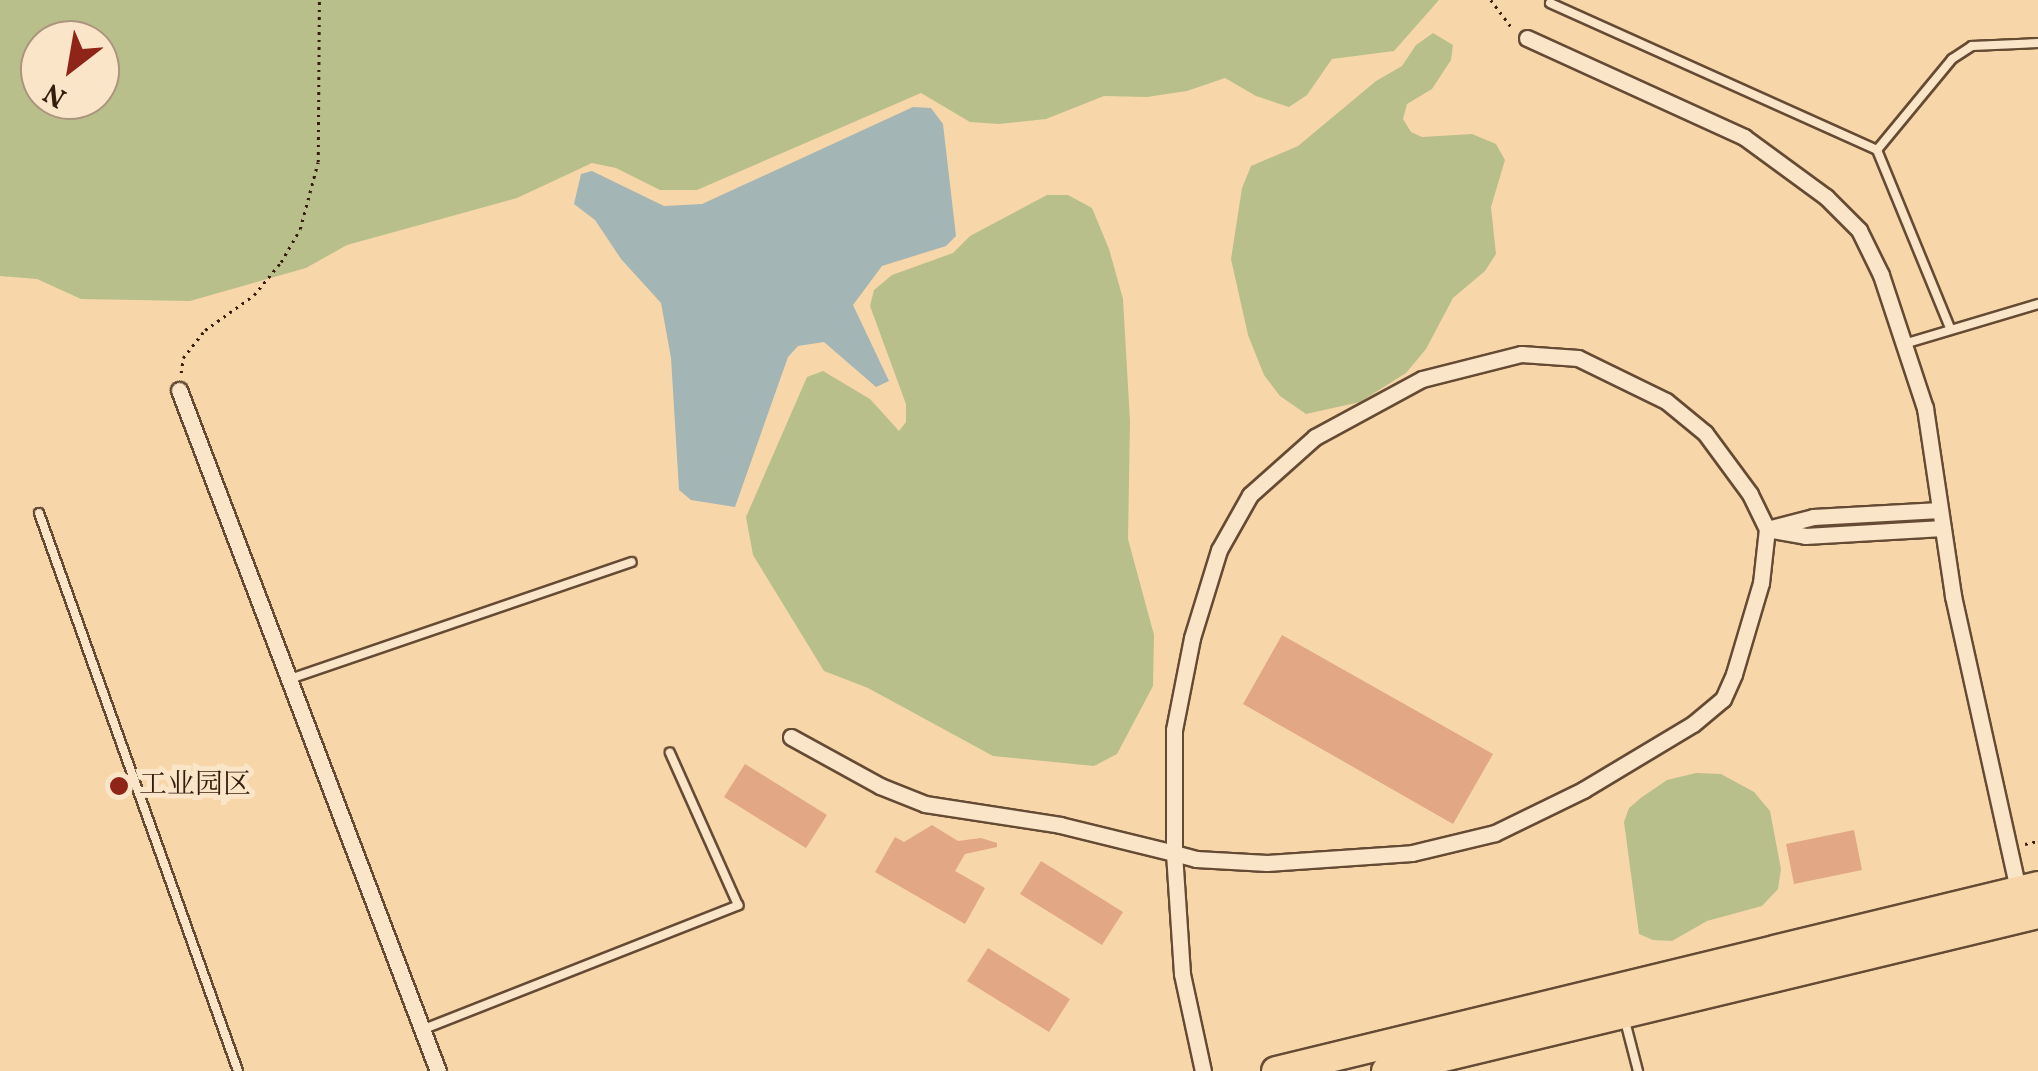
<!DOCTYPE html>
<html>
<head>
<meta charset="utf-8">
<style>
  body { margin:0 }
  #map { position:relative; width:2038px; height:1071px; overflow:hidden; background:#f7d7aa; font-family:Vollkorn,"Noto Serif SC",serif }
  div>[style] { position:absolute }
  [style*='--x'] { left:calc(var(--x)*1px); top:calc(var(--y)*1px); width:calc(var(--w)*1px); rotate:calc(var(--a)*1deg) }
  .green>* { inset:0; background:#b9bf8b }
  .water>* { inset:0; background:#a3b6b5 }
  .building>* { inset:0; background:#e2a785 }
  .path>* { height:2.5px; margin-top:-1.25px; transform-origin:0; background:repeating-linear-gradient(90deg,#361c0d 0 2.5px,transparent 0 7.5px) }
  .roads { filter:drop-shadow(2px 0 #664b34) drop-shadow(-2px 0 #664b34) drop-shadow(0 2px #664b34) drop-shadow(0 -2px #664b34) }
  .lane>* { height:8px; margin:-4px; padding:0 4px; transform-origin:4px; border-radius:4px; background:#fae5c8 }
  .street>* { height:15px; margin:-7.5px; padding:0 7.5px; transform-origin:7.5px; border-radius:7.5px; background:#fae5c8 }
  .highway>* { height:28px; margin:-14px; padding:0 14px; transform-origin:14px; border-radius:14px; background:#f7d7aa }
  .dots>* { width:28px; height:28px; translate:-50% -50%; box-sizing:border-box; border:5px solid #fae5c8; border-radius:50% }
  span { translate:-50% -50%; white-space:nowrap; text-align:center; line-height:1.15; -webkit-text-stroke:10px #fae5c8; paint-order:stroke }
  .poi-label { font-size:28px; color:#361c0d }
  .left { translate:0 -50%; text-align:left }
  .north { position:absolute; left:20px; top:20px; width:100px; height:100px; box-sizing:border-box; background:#fae5c8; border:2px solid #ac957d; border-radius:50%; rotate:211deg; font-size:28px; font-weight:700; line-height:40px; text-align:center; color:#361c0d }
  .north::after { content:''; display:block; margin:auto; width:35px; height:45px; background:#8f2418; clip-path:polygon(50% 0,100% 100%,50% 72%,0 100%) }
</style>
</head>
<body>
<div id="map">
  <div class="green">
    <div style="clip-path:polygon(evenodd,0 0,1439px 0,1394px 51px,1332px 59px,1307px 95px,1289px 107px,1256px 96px,1225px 78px,1187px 91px,1147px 97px,1104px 96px,1046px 119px,999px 124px,970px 122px,921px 93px,697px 190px,660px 190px,616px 168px,592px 163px,517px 198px,347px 245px,306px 268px,190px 301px,81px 299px,37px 279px,0 276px,0 0,40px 40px,100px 40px,100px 100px,40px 100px,40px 40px)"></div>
    <div style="clip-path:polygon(1433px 33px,1453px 45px,1451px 60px,1432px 89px,1407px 104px,1403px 119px,1411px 132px,1422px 137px,1472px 134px,1496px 144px,1505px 160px,1491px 207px,1496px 254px,1485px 271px,1453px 298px,1426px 349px,1406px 373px,1360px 402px,1306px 414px,1280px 396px,1264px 375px,1248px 335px,1231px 259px,1242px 188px,1251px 166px,1298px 146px,1376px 81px,1402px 66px,1416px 45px)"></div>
    <div style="clip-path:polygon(1047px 195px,1068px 195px,1092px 208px,1109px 249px,1123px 299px,1130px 421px,1128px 539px,1154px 635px,1153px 686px,1117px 754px,1094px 766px,993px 756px,868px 688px,824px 671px,753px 555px,746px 517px,807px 377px,823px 371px,870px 399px,899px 431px,906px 422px,906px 404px,870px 306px,874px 290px,892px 275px,953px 253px,970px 236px)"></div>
    <div style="clip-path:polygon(1696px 773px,1721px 774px,1754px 792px,1770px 811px,1781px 869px,1778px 889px,1762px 906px,1707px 921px,1672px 941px,1653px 940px,1639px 934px,1624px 822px,1629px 808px,1642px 797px,1667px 780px)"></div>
  </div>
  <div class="water">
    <div style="clip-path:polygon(913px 107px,931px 108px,943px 124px,956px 236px,946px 246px,882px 266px,853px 305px,889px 381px,876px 387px,824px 342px,798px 346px,788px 357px,735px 507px,691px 500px,679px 490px,671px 358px,661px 303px,621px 259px,595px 220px,574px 204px,581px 174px,592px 171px,664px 206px,702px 204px)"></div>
  </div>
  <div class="building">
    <div style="clip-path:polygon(1282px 635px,1493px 754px,1453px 824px,1243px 704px)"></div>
    <div style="clip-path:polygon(745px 764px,827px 815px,806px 848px,724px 797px)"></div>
    <div style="clip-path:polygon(932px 825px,958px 841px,981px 838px,997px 843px,997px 847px,965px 854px,955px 871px,985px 888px,965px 924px,875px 872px,895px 837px,904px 842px)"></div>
    <div style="clip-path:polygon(1854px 830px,1862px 870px,1794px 884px,1786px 844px)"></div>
    <div style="clip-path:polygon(1041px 861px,1123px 912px,1102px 945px,1020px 894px)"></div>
    <div style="clip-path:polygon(988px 948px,1070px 999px,1049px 1032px,967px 981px)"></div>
  </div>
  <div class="path">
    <div style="--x:1491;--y:0;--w:36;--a:53"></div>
    <div style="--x:181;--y:373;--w:15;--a:-82"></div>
    <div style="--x:183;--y:358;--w:36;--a:-52"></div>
    <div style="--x:205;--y:330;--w:60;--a:-35.5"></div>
    <div style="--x:254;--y:295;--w:43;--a:-50.7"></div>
    <div style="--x:281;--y:262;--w:38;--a:-60"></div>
    <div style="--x:300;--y:229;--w:69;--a:-75"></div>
    <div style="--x:318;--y:162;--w:162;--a:-89.6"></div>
    <div style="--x:2025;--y:844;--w:13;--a:-13"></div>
  </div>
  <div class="roads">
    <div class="lane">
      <div style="--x:1550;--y:3;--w:359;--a:24.2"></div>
      <div style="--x:1877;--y:150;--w:118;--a:-50.5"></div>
      <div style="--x:1952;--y:59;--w:24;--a:-33"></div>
      <div style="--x:1972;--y:46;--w:66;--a:-2.6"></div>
      <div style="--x:1877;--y:150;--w:192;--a:67.7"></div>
      <div style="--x:1904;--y:344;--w:140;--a:-16.6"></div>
      <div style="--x:39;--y:513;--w:592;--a:70.37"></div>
      <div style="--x:290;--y:679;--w:361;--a:-18.9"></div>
      <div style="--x:1624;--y:1017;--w:56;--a:75.5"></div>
      <div style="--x:424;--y:1029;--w:338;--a:-21.5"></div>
      <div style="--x:738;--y:905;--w:167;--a:-114.1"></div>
    </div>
    <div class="street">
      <div style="--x:1527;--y:38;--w:239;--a:24.5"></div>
      <div style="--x:1744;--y:137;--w:102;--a:36.2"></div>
      <div style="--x:1826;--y:197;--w:47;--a:45"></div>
      <div style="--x:1859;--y:230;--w:50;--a:63.9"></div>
      <div style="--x:1881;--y:275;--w:140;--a:71.7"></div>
      <div style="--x:1925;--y:408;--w:190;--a:81.5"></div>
      <div style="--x:1953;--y:596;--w:305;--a:77.5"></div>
      <div style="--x:179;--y:390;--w:729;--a:69.18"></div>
      <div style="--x:1767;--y:529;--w:39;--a:10"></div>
      <div style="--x:1805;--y:536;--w:138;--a:-3.3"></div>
      <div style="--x:1767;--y:529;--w:48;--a:-14.6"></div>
      <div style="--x:1813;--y:517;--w:127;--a:-3.2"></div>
      <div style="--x:791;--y:737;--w:102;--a:28.8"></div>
      <div style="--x:880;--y:786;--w:48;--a:21.8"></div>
      <div style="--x:925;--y:804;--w:137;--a:8.8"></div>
      <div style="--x:1060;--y:825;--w:117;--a:13.8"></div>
      <div style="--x:1174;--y:853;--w:23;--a:15"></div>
      <div style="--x:1196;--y:859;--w:71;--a:3.2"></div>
      <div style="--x:1267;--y:863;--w:145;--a:-3.9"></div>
      <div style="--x:1412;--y:853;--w:85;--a:-13.5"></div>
      <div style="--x:1495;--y:833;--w:98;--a:-26"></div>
      <div style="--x:1583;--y:790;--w:128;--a:-31"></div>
      <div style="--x:1693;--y:724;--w:39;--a:-40"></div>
      <div style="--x:1723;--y:699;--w:27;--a:-66"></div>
      <div style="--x:1734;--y:674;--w:95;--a:-73.5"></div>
      <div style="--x:1761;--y:583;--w:54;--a:-83.7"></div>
      <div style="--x:1767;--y:529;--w:39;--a:-116"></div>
      <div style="--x:1750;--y:494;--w:76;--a:-126.4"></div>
      <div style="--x:1705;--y:433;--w:50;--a:-140.6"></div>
      <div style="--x:1666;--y:401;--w:98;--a:-154"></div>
      <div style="--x:1578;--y:358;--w:57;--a:-176"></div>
      <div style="--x:1521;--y:354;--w:102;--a:165.8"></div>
      <div style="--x:1422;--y:379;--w:122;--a:151.5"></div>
      <div style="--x:1315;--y:437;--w:87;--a:138.3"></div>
      <div style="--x:1250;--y:495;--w:63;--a:119.4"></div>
      <div style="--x:1219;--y:550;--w:92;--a:107.1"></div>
      <div style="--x:1192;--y:638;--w:94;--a:101.1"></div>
      <div style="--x:1174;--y:730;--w:123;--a:90"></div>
      <div style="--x:1174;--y:853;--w:121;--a:86.2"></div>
      <div style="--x:1182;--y:974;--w:99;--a:77.8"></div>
    </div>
    <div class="highway">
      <div style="--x:1276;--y:1071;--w:784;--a:-13.65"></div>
      <div style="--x:1386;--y:1071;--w:671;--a:-13.54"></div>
    </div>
  </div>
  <div class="dots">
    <div style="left:119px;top:786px;background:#8f2418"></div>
  </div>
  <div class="poi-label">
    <span class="left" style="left:139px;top:786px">工业园区</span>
  </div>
  <div class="north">N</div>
</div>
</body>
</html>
